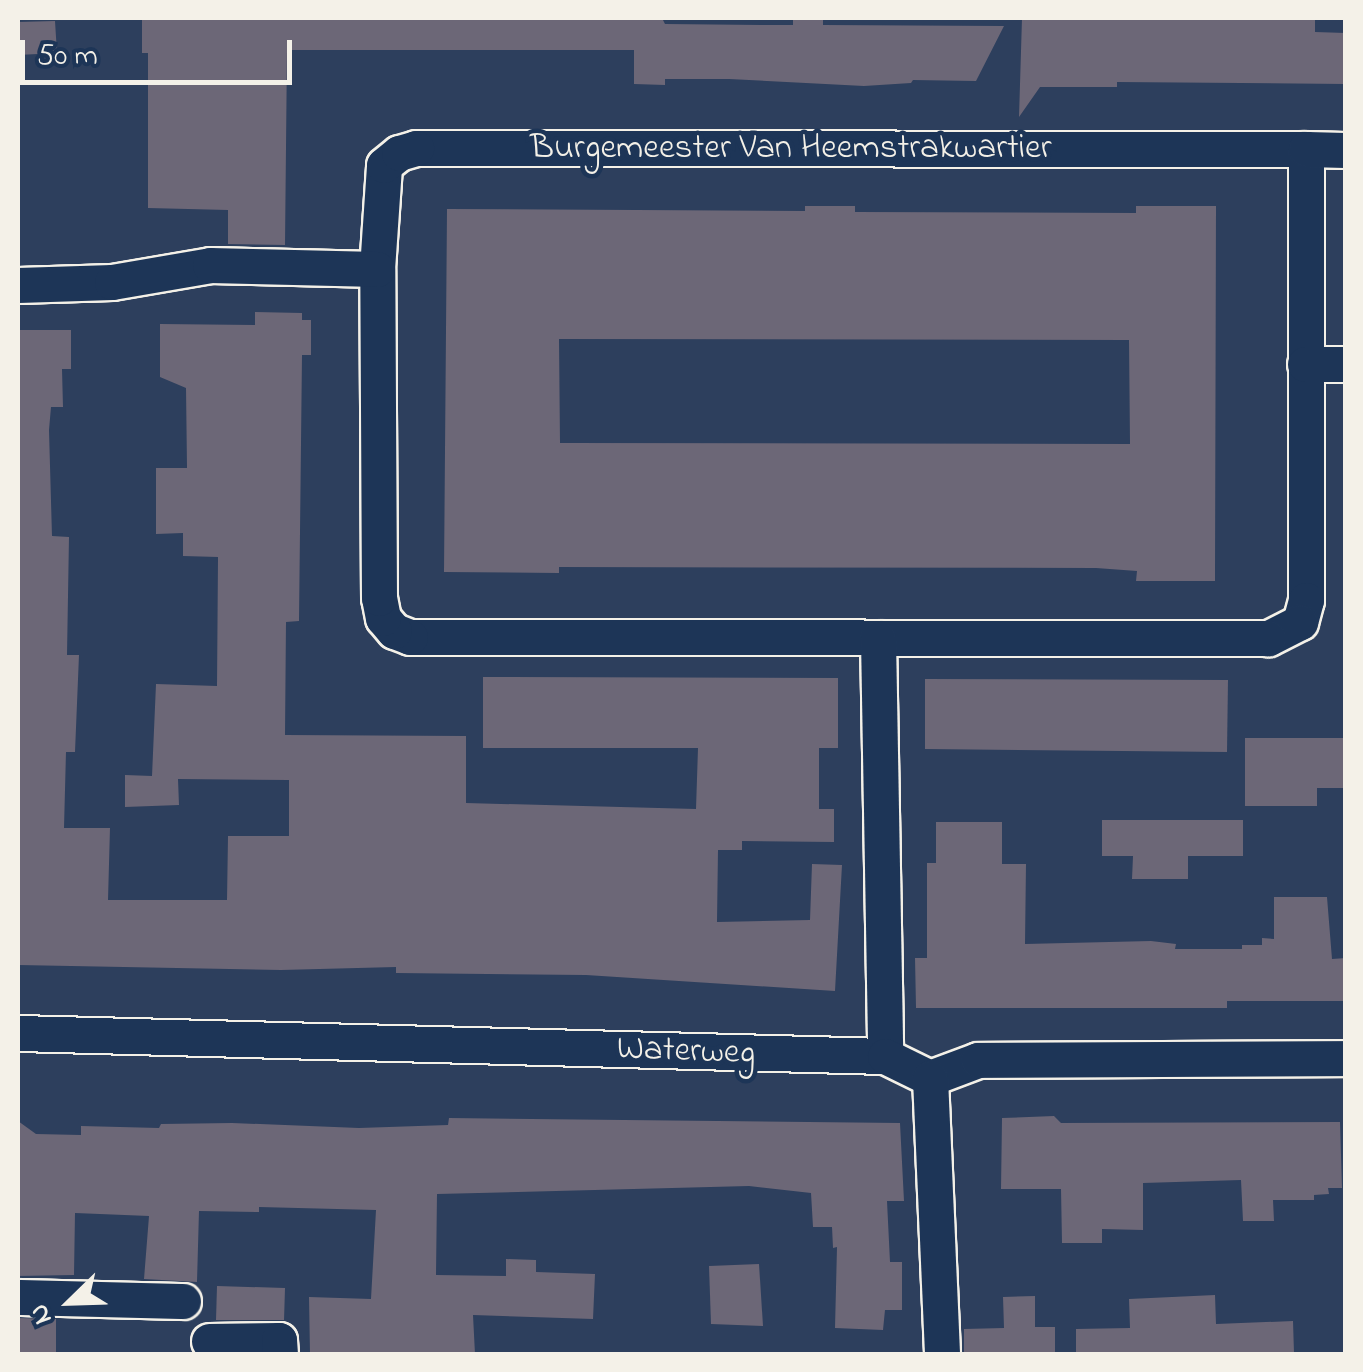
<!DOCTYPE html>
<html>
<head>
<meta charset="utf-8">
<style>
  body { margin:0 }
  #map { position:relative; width:1363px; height:1372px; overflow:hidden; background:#2d3f5d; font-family:"Indie Flower",sans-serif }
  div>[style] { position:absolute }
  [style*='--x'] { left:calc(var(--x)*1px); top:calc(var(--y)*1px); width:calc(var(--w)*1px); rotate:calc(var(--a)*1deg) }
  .building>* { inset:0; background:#6c6777 }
  .roads { filter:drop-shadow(2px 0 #f4f1e8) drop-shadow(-2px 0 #f4f1e8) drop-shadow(0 2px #f4f1e8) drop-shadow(0 -2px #f4f1e8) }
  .minor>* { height:35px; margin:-17.5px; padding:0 17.5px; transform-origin:17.5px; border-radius:17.5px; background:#1d3557 }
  span { translate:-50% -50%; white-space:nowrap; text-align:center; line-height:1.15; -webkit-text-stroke:9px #1d3557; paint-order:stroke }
  .street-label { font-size:35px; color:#f4f1e8 }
  .frame { position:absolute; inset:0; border:20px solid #f4f1e8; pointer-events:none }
  .north { position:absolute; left:20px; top:1252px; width:100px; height:100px; -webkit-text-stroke:8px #1d3557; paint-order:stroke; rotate:247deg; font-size:28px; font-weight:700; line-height:40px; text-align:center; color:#f4f1e8 }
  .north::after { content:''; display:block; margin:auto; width:35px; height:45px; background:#f4f1e8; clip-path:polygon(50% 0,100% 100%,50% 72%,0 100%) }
  .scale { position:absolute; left:20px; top:40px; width:272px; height:45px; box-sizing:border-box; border:5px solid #f4f1e8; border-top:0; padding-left:12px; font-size:30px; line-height:35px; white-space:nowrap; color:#f4f1e8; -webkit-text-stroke:8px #1d3557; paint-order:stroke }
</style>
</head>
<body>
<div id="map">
  <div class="building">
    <div style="clip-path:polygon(142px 18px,662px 18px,665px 24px,762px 25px,793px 25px,793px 18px,823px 18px,823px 25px,1004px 26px,976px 81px,913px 80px,911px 83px,864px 86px,729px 79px,665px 79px,665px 85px,634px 84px,634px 50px,287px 50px,285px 245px,228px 244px,228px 210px,148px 208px,148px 53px,142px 53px)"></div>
    <div style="clip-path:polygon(1022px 18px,1315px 18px,1315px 32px,1346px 33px,1346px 84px,1117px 82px,1117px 87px,1040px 87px,1019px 117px)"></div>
    <div style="clip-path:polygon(55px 21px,57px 53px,18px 55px,18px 22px)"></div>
    <div style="clip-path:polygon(evenodd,805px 206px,855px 206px,855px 212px,1136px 213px,1136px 206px,1216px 206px,1215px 581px,1136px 581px,1137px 571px,1096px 568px,559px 567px,559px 573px,444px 572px,447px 209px,805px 211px,805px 206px,559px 339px,1129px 340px,1130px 444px,560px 443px,559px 339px)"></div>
    <div style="clip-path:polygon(255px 312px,302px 313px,302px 320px,311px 320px,311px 355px,302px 355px,299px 621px,286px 622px,285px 735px,466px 736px,466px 803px,696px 809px,698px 748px,483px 748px,483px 677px,838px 678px,838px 748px,819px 748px,819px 809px,834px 809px,834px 842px,742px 841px,742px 850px,718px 850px,717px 922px,810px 920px,812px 864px,842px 865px,835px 991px,586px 975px,396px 973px,396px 967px,281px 970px,18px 965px,18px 330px,71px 330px,71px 369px,62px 369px,63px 407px,51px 407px,49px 430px,52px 536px,69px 537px,67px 655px,79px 655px,75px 752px,66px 752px,64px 828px,110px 828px,108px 900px,227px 900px,228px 836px,289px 836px,289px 780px,178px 779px,179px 805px,125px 807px,125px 775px,152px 776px,156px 684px,217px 686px,218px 557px,183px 556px,183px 533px,156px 534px,156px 468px,187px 468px,186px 388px,160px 377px,160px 324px,255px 325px)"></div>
    <div style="clip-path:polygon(925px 679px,1228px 680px,1227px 752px,925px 749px)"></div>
    <div style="clip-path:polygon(1245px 738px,1346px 738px,1346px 788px,1317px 788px,1317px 806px,1245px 806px)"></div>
    <div style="clip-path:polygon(1102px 820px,1243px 820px,1243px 856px,1188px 856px,1188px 879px,1132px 879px,1133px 856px,1102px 856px)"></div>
    <div style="clip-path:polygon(936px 822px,1002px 822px,1002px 864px,1026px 864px,1025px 944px,1151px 941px,1176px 944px,1175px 949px,1242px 949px,1242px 945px,1262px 945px,1262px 938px,1274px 939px,1274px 897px,1327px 897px,1332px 959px,1346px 958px,1346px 1001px,1227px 1001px,1227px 1008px,916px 1008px,915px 958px,927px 958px,927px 863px,936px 863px)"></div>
    <div style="clip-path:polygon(1054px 1116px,1061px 1123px,1340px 1122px,1342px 1188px,1328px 1188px,1329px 1194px,1314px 1195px,1314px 1200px,1273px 1200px,1274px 1221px,1243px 1221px,1241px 1180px,1143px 1183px,1143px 1230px,1102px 1229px,1102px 1243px,1062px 1243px,1061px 1189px,1001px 1189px,1002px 1118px)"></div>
    <div style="clip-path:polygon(449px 1118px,900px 1123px,904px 1201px,887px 1201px,890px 1262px,902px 1262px,902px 1310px,885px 1310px,883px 1330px,835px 1328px,837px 1247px,833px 1248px,832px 1227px,813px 1227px,811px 1193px,749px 1186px,437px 1194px,436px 1275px,506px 1276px,506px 1259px,536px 1260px,536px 1272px,595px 1274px,593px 1319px,473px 1315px,475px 1354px,310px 1354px,309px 1297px,371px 1299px,376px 1210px,259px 1207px,259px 1212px,199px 1211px,197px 1282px,144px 1279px,149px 1216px,75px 1213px,74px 1275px,18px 1276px,18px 1121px,36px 1134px,81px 1135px,81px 1126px,159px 1128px,161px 1124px,232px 1123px,359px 1128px,448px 1125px)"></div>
    <div style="clip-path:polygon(759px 1264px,763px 1326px,711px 1324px,709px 1266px)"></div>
    <div style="clip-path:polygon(217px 1286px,285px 1288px,284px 1320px,216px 1320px)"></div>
    <div style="clip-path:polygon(1215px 1295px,1216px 1324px,1293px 1321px,1294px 1353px,1076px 1354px,1076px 1329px,1130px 1328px,1129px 1299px)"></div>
    <div style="clip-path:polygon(1035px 1296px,1035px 1327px,1055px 1327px,1055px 1354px,964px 1354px,964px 1329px,1004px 1328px,1003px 1297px)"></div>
    <div style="clip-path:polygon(18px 1318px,56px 1319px,56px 1354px,18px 1354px)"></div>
  </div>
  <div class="roads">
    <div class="minor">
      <div style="--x:416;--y:148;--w:890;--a:0.06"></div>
      <div style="--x:1306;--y:149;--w:451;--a:90"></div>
      <div style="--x:1306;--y:600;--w:23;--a:105"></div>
      <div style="--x:1300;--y:622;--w:36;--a:153"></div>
      <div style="--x:1268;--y:638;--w:858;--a:-179.93"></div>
      <div style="--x:410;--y:637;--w:17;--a:-159"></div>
      <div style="--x:394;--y:631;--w:17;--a:-130"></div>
      <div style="--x:383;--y:618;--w:20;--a:-101"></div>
      <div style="--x:379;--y:598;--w:329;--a:-90.3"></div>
      <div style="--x:377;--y:269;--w:104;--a:-86.1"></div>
      <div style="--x:384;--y:165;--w:19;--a:-39"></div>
      <div style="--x:399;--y:153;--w:18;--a:-16"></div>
      <div style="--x:1306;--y:149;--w:40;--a:1.4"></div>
      <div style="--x:18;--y:285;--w:94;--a:-1.8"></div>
      <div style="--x:112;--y:282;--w:99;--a:-9.8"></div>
      <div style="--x:210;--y:265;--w:167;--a:1.4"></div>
      <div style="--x:1305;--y:364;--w:41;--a:0"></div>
      <div style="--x:878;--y:638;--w:418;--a:89"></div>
      <div style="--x:18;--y:1033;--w:867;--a:1.52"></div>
      <div style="--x:885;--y:1056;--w:50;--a:26.1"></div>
      <div style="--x:930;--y:1078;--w:51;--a:-20.6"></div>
      <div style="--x:978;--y:1060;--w:368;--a:-0.3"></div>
      <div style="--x:930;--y:1078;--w:276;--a:87.5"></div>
      <div style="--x:18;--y:1297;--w:165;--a:1.4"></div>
      <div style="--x:209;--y:1341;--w:70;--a:-0.8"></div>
      <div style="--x:279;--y:1340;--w:14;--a:86"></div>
    </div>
  </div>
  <div class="street-label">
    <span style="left:791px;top:149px">Burgemeester Van Heemstrakwartier</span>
    <span style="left:686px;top:1052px;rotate:2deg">Waterweg</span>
  </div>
  <div class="frame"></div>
  <div class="north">N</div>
  <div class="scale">50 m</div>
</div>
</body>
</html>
